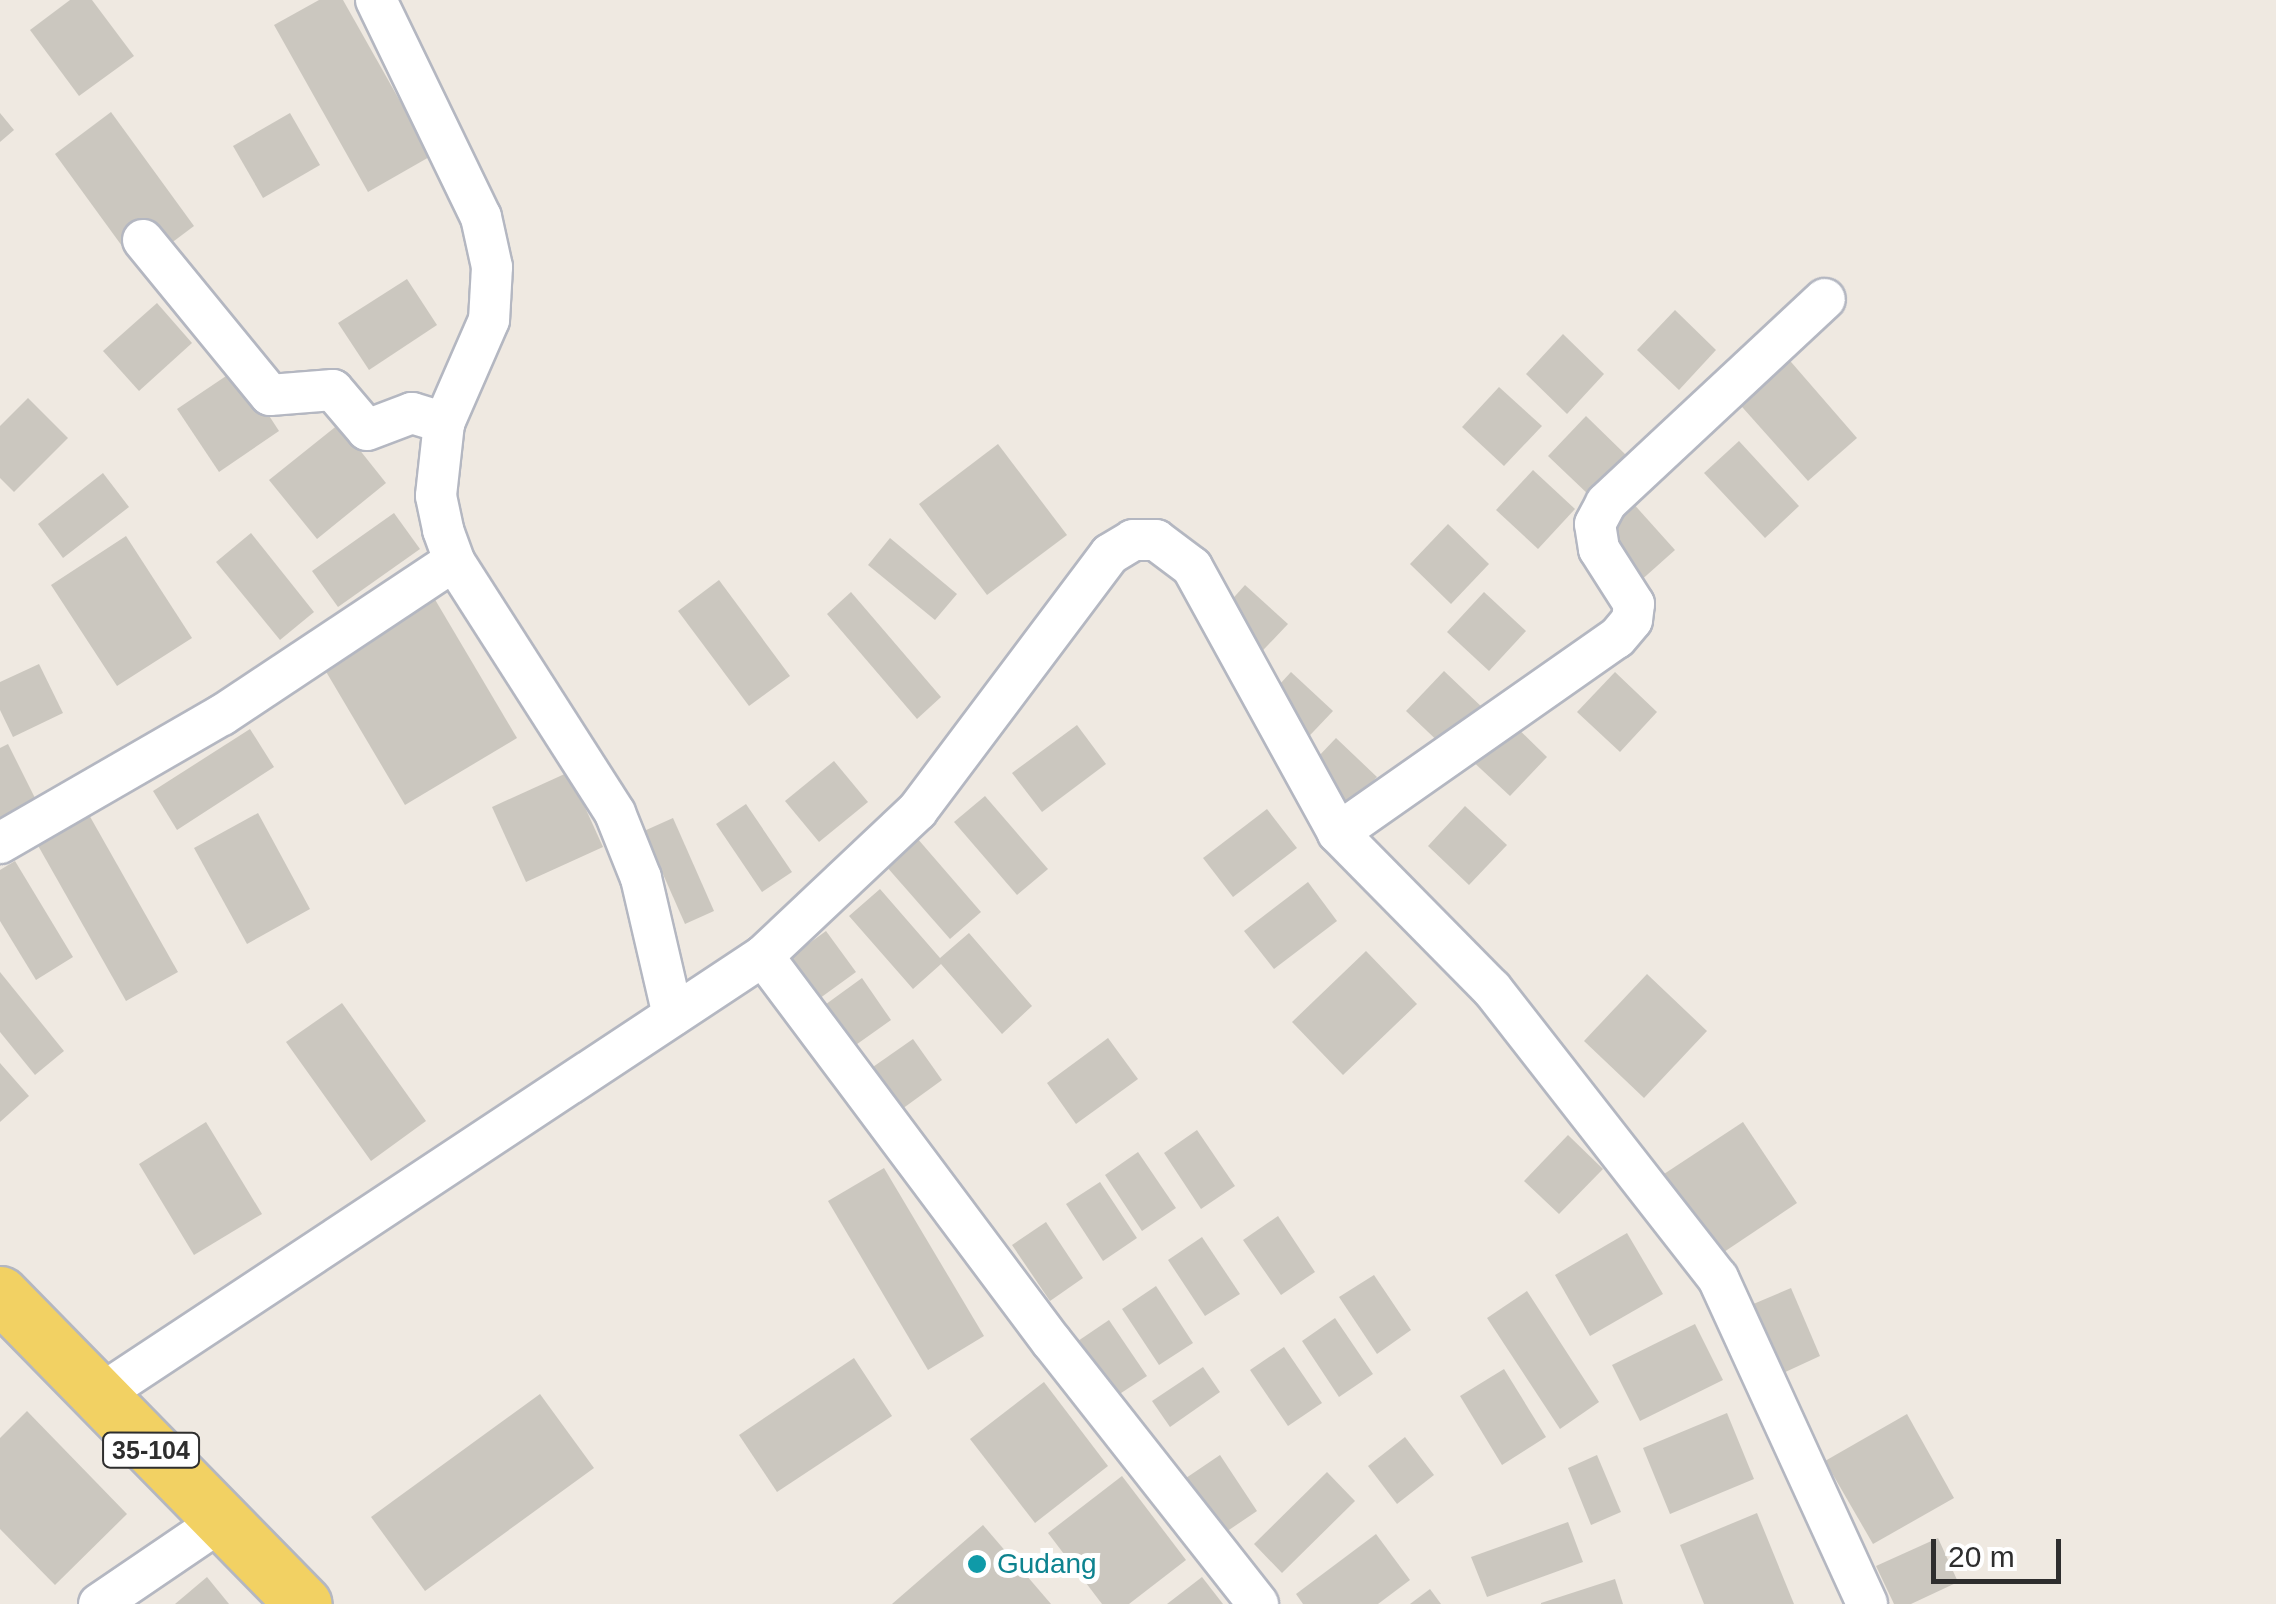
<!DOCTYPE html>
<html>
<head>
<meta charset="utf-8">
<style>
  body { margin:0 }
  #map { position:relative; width:2276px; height:1604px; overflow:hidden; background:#efe9e1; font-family:Helvetica,sans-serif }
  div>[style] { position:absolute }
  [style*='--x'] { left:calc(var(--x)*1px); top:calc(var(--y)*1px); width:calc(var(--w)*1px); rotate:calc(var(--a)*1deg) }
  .building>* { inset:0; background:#cbc7bf }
  .roads { filter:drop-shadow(2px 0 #b4b7c1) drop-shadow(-2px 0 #b4b7c1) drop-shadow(0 2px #b4b7c1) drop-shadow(0 -2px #b4b7c1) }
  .minor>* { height:40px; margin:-20px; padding:0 20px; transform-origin:20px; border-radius:20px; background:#fff }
  .primary>* { height:55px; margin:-27.5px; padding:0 27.5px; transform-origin:27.5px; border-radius:27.5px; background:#f2d163 }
  .dots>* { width:28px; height:28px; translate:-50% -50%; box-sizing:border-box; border:5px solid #fff; border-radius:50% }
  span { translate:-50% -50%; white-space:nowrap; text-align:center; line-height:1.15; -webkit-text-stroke:10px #fff; paint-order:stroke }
  .shield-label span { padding:2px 8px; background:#fff; border:2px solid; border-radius:8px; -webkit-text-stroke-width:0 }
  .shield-label { font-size:25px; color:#2e2e2e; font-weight:700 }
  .culture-label { font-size:28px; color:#0d838f }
  .left { translate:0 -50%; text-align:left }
  .scale { position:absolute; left:1931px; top:1539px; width:130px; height:45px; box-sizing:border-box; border:5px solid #2e2e2e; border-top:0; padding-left:12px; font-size:30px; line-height:35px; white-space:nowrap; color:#2e2e2e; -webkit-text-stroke:8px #fff; paint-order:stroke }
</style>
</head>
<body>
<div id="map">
  <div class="building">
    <div style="clip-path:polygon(70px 0,92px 0,134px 56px,79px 96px,30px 30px)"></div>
    <div style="clip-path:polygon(319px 0,343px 0,431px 156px,368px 192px,274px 25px)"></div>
    <div style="clip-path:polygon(111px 112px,194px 226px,138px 268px,55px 154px)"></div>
    <div style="clip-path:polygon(0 113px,14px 130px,0 142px)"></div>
    <div style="clip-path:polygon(290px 113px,320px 165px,263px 198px,233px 146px)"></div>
    <div style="clip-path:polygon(407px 279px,437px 325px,369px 370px,338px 323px)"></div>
    <div style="clip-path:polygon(157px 303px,192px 343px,139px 391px,103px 351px)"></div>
    <div style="clip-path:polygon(1675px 310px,1716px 350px,1679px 390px,1637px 350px)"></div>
    <div style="clip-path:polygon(1563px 334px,1604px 374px,1567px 414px,1526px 374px)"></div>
    <div style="clip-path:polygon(1785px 355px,1857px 438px,1808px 481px,1735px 399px)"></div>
    <div style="clip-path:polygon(238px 368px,279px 431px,219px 472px,177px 409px)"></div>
    <div style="clip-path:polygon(1499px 387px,1542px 426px,1504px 466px,1462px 427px)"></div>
    <div style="clip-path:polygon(28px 398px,68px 438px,14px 492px,0 478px,0 426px)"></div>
    <div style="clip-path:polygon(1586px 416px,1627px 456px,1590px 496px,1548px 456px)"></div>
    <div style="clip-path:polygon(339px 424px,386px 483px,317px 539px,269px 480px)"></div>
    <div style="clip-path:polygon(1739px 441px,1799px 506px,1765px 538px,1704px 473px)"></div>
    <div style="clip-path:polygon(998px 444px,1067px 535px,987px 595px,919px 504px)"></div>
    <div style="clip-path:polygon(1533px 470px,1575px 509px,1538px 549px,1496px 510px)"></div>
    <div style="clip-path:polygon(103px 473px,129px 507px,63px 558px,38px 524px)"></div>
    <div style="clip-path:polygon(1631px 501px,1675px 550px,1620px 599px,1577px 550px)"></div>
    <div style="clip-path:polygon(394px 513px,420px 549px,338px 607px,312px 571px)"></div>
    <div style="clip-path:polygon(1448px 524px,1489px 564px,1451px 604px,1410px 564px)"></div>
    <div style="clip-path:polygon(251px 533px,314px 612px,280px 640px,216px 562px)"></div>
    <div style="clip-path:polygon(126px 536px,192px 638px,117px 686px,51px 585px)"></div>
    <div style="clip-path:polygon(890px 538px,957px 594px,935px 620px,868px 565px)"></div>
    <div style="clip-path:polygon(719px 580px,790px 676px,749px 706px,678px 611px)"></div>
    <div style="clip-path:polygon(1245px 585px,1288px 624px,1250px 664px,1209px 625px)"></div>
    <div style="clip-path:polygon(427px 586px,517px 738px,405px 805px,315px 653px)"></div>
    <div style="clip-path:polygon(851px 592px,941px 697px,917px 719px,827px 614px)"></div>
    <div style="clip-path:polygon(1484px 592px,1526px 631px,1489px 671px,1447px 632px)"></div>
    <div style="clip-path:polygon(39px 664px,63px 713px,13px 737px,0 710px,0 682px)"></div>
    <div style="clip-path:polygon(1444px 671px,1485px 710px,1447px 750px,1406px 711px)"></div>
    <div style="clip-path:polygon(1291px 672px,1333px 711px,1295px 751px,1254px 712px)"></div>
    <div style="clip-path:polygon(1615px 672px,1657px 712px,1620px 752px,1577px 712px)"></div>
    <div style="clip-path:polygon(1506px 717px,1547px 757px,1510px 796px,1468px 757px)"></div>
    <div style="clip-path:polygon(1077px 725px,1106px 764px,1042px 812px,1012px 773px)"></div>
    <div style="clip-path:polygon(250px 729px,274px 767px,177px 830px,153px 791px)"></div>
    <div style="clip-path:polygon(1336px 738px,1377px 777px,1340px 817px,1298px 778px)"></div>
    <div style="clip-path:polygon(8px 744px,37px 802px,0 820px,0 748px)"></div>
    <div style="clip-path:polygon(834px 761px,868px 802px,819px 842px,785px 801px)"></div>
    <div style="clip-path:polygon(569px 772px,603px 847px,526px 882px,492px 807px)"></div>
    <div style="clip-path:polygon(985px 796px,1048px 869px,1017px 895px,954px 822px)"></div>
    <div style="clip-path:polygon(746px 804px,792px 872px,762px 892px,716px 824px)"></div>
    <div style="clip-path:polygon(84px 806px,178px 972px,126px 1001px,32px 835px)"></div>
    <div style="clip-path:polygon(1465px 806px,1507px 845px,1469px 885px,1428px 846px)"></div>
    <div style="clip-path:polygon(1267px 809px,1297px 848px,1233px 897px,1203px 858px)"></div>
    <div style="clip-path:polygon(258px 813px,310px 909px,247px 944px,194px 848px)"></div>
    <div style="clip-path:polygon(673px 818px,714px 911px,685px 924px,644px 831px)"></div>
    <div style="clip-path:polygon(917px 838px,981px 912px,950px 939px,886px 866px)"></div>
    <div style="clip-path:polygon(15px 861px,73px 957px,36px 980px,0 921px,0 870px)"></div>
    <div style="clip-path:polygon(1308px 882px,1337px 921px,1274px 969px,1244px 931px)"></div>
    <div style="clip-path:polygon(880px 889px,940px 958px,969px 933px,1032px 1006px,1002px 1034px,941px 964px,913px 989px,849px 916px)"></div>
    <div style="clip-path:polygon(826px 931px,856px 972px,794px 1017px,764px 976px)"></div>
    <div style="clip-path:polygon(1366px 951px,1417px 1004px,1343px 1075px,1292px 1022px)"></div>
    <div style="clip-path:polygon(0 972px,64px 1051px,35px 1075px,0 1032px)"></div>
    <div style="clip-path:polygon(1647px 974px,1707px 1031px,1644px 1098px,1584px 1041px)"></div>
    <div style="clip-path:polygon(862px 978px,891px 1020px,829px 1064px,800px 1023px)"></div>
    <div style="clip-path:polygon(342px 1003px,426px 1121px,371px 1161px,286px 1042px)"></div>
    <div style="clip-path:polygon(1108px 1038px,1138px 1079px,1076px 1124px,1047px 1083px)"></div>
    <div style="clip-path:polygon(913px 1039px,942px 1080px,880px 1125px,850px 1083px)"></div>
    <div style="clip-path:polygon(0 1063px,29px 1096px,0 1122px)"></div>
    <div style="clip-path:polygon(206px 1122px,262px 1214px,194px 1255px,139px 1164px)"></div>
    <div style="clip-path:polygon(1743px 1122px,1797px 1203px,1718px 1256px,1664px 1174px)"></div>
    <div style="clip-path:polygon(1197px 1130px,1235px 1186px,1201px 1209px,1164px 1153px)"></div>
    <div style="clip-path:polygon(1568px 1135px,1603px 1169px,1559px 1214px,1524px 1181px)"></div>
    <div style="clip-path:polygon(1138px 1152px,1176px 1208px,1142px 1231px,1105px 1175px)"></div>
    <div style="clip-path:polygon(884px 1168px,984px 1336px,928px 1370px,828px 1201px)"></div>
    <div style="clip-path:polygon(1100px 1182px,1137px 1238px,1103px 1261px,1066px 1204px)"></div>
    <div style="clip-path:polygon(1278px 1216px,1315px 1272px,1281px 1295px,1243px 1240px)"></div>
    <div style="clip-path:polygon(1046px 1222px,1083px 1278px,1050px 1301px,1012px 1245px)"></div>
    <div style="clip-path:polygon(1627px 1233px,1663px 1294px,1590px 1336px,1555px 1275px)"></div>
    <div style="clip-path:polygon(1202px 1237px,1240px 1294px,1205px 1316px,1168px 1260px)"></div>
    <div style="clip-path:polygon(1374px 1275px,1411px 1330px,1377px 1354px,1339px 1297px)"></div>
    <div style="clip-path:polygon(1156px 1286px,1193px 1343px,1159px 1365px,1122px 1309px)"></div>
    <div style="clip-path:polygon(1791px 1288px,1820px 1356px,1781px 1374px,1751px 1305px)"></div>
    <div style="clip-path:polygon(1527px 1291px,1599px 1402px,1560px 1429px,1487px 1318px)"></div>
    <div style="clip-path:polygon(1335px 1318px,1373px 1374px,1339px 1397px,1302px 1341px)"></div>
    <div style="clip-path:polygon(1109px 1320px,1147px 1376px,1112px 1399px,1075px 1343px)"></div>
    <div style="clip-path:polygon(1695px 1324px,1723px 1380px,1640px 1421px,1612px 1365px)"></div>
    <div style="clip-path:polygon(1284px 1347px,1322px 1403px,1288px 1426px,1250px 1370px)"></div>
    <div style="clip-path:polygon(854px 1358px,892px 1416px,777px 1492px,739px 1435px)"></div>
    <div style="clip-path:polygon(1203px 1367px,1220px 1392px,1170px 1427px,1152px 1401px)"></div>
    <div style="clip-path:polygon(1504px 1369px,1546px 1437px,1502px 1465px,1460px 1396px)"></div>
    <div style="clip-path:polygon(1044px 1382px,1108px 1466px,1035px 1523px,970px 1439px)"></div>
    <div style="clip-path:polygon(540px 1394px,594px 1468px,425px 1591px,371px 1517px)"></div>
    <div style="clip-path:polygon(27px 1411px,127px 1514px,55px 1585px,0 1529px,0 1438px)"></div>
    <div style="clip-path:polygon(1727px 1413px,1754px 1479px,1670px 1514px,1643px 1448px)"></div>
    <div style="clip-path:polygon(1907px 1414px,1954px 1498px,1873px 1544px,1825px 1461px)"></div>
    <div style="clip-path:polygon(1405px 1437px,1434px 1475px,1397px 1504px,1368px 1466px)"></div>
    <div style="clip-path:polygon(1220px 1455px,1257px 1511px,1223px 1534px,1186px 1478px)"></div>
    <div style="clip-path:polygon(1597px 1455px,1621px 1512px,1591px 1525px,1568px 1468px)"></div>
    <div style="clip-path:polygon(1327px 1472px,1355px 1501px,1282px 1573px,1254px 1544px)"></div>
    <div style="clip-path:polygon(1122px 1476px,1186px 1560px,1129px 1604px,1102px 1604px,1048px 1533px)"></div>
    <div style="clip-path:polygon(1757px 1513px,1794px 1604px,1704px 1604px,1680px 1545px)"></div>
    <div style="clip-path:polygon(1568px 1522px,1583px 1562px,1487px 1597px,1471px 1557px)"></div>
    <div style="clip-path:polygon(983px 1525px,1051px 1604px,892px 1604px)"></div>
    <div style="clip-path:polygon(1376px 1534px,1410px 1580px,1378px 1604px,1303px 1604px,1296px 1594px)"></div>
    <div style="clip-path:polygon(1938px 1538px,1958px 1582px,1911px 1604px,1894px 1604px,1876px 1566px)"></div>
    <div style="clip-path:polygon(207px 1577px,229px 1604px,175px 1604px)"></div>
    <div style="clip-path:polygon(1202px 1577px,1223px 1604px,1167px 1604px)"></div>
    <div style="clip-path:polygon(1615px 1579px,1623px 1604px,1541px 1604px,1541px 1603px)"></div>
    <div style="clip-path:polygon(1430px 1589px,1441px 1604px,1410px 1604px)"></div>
  </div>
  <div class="roads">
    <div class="minor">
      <div style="--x:376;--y:0;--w:241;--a:64.2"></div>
      <div style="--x:481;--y:217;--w:51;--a:77.6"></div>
      <div style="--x:492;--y:267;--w:53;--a:93.2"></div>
      <div style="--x:489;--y:320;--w:112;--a:113.6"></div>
      <div style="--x:444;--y:423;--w:73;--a:96.3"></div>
      <div style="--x:436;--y:496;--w:35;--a:78"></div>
      <div style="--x:443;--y:530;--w:33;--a:70"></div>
      <div style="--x:454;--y:561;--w:299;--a:57.4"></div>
      <div style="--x:615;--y:813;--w:70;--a:68.2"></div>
      <div style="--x:641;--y:878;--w:141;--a:76.9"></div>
      <div style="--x:143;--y:240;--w:200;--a:50.7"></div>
      <div style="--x:270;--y:395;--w:63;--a:-4.5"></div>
      <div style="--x:333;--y:390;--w:52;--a:49.6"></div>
      <div style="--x:367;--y:430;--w:48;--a:-20.7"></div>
      <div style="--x:412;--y:413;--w:34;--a:17"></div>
      <div style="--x:1338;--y:833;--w:340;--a:-35"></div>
      <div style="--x:1617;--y:638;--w:23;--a:-50"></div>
      <div style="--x:1632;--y:620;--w:16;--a:-83"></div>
      <div style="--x:1634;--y:604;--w:65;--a:-122.5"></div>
      <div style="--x:1599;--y:549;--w:25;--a:-99"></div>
      <div style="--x:1595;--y:524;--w:24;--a:-62"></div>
      <div style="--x:1606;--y:503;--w:299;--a:-43"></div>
      <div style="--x:0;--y:843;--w:256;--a:-30"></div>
      <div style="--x:222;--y:715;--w:278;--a:-33.6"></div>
      <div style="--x:763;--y:956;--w:482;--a:53.2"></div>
      <div style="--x:1052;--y:1342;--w:333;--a:51.8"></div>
      <div style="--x:98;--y:1396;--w:797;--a:-33.49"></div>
      <div style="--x:763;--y:956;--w:212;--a:-43.3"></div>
      <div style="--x:917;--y:811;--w:321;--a:-53.1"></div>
      <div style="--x:1110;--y:554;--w:27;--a:-31"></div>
      <div style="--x:1133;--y:540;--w:23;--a:0"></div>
      <div style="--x:1156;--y:540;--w:45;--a:36.9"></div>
      <div style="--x:1192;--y:567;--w:303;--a:61.2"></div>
      <div style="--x:1338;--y:833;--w:219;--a:45.4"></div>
      <div style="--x:1492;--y:989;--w:367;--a:52"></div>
      <div style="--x:1718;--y:1278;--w:358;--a:65.4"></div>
      <div style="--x:99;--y:1604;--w:148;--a:-34.2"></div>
    </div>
    <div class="primary">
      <div style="--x:0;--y:1294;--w:434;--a:45.6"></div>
    </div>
  </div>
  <div class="dots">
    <div style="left:977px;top:1564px;background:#0f9aa8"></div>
  </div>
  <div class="shield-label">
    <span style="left:151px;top:1450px">35-104</span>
  </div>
  <div class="culture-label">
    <span class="left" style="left:997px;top:1564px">Gudang</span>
  </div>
  <div class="scale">20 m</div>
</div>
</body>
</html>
